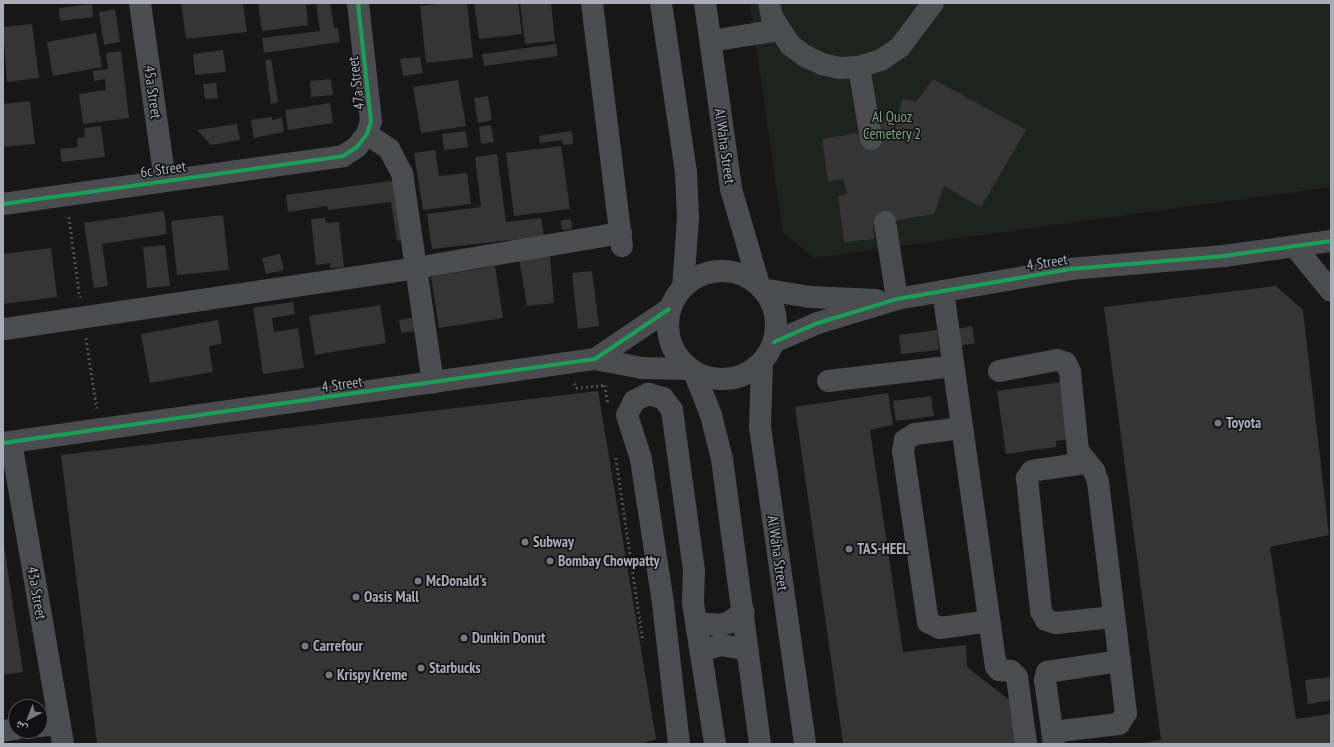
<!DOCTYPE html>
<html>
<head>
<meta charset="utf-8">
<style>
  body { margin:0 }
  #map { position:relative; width:1334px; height:747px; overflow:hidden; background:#171717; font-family:"PT Sans Narrow","Noto Naskh Arabic",sans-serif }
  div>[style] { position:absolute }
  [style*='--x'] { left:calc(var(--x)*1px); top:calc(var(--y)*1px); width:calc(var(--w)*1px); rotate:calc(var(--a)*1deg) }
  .green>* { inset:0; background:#1d241e }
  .building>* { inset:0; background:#353536 }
  .minor-tunnel>* { height:22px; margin-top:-11px; transform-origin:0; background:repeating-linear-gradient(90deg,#343537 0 22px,transparent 0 33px) }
  .path>* { height:2.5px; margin-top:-1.25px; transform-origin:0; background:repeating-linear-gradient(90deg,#4d4e52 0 2px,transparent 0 5px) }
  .minor>* { height:22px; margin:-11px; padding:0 11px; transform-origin:11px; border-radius:11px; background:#4b4c50 }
  .minor>.ring { margin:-11px; padding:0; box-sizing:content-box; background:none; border:22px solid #4b4c50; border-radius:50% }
  .cycleway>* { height:4px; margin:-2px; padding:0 2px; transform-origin:2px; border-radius:2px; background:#1a9f57 }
  .dots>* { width:11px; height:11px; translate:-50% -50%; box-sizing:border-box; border:2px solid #111113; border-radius:50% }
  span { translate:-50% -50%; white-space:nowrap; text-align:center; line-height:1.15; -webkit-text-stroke:3px #111113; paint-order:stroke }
  .street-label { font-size:15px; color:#a8adb8 }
  .park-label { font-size:15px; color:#7fa381 }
  .poi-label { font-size:15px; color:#a8adb8; font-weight:700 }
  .left { translate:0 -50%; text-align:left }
  .frame { position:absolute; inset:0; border:4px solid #a8adb8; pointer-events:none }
  .north { position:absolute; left:8px; top:699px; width:40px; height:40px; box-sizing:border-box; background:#111113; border:1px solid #4d4f55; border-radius:50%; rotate:222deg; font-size:11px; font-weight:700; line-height:16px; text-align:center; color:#a8adb8 }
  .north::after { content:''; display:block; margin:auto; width:14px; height:18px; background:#757880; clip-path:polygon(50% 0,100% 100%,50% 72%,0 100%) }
</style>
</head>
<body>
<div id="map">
  <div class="green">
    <div style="clip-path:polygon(750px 3px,1331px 3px,1331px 187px,815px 258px,783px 233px)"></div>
  </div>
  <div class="building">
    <div style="clip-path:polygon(181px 3px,243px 3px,247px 32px,186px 39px)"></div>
    <div style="clip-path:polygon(258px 3px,330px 3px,334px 28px,338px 28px,340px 42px,264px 53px,262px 38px,320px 31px,316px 4px,306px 5px,308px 25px,262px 31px)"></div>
    <div style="clip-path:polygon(446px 3px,467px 3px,473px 58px,426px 63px,420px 6px)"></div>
    <div style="clip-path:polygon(474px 3px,518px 3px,522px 34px,479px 39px)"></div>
    <div style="clip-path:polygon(520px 3px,551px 3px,555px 41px,525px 44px)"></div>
    <div style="clip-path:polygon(92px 4px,93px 17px,60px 21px,59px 8px)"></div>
    <div style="clip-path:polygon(115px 9px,120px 42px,104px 45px,99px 12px)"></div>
    <div style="clip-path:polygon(32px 24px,39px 78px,7px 82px,3px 27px)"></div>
    <div style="clip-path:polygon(96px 33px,102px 67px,53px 76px,47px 42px)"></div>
    <div style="clip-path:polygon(556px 44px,558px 56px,484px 66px,482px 54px)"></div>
    <div style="clip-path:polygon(223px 50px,226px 72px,195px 75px,193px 54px)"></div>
    <div style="clip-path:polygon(121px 51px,129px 118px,83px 124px,79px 94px,106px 90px,105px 79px,94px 81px,93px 71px,108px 69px,106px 53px)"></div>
    <div style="clip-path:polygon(420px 57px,423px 73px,403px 76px,400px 59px)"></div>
    <div style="clip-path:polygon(271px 59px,278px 102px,271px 104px,265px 60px)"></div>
    <div style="clip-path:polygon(331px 79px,333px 95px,311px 97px,310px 81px)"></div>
    <div style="clip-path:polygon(933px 79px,1026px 130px,981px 207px,944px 186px,934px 214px,873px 224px,874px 239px,844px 242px,838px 196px,847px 194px,843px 179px,828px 182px,822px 139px,858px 133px,860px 141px,879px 138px,880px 118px,896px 119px,903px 99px,916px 102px)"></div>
    <div style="clip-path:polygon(458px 80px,466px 126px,421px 133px,413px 87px)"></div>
    <div style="clip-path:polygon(216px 83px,218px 98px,205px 99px,203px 84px)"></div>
    <div style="clip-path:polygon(488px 96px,492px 120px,478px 123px,474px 98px)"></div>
    <div style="clip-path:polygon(30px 101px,35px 144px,3px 147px,3px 104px)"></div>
    <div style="clip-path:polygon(330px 103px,333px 123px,288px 130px,285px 110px)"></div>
    <div style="clip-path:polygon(272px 117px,272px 120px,282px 118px,284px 132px,254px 138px,251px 120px)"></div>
    <div style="clip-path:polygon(237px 124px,240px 140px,211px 145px,197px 130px)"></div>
    <div style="clip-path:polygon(491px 125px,494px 142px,481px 144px,479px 127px)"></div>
    <div style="clip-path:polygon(101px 126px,105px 157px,62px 162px,60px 149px,78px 147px,77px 138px,85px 137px,84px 128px)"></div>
    <div style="clip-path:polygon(466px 131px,468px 147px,444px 150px,442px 134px)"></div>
    <div style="clip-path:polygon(572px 131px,573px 144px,563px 145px,562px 140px,540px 143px,539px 136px)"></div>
    <div style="clip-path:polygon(561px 146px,570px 209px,514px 216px,506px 153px)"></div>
    <div style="clip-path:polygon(435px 150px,439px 176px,467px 173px,471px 204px,423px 210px,414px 153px)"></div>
    <div style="clip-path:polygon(497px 154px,506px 222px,541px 218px,544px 236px,432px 249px,427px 214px,481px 207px,475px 157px)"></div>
    <div style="clip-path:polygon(398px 180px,407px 240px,397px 241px,391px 202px,328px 210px,327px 206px,288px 212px,286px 195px)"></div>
    <div style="clip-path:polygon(164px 211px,167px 234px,102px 244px,108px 286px,94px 288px,84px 223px)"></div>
    <div style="clip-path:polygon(223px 215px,229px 270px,177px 275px,171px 221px)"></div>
    <div style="clip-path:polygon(325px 218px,326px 223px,339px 222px,344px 267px,330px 268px,330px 263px,316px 265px,311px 219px)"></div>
    <div style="clip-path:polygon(571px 219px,572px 229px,562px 230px,561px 220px)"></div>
    <div style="clip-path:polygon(165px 245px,170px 286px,147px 288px,143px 247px)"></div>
    <div style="clip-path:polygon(51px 248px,57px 297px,3px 304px,3px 254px)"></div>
    <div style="clip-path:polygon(280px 254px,284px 270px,266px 274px,262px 258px)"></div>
    <div style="clip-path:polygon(550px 256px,554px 303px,527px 306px,519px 259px)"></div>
    <div style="clip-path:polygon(495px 266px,503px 318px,439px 328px,431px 277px)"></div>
    <div style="clip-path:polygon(592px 271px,599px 326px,578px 329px,572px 273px)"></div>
    <div style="clip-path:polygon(1276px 286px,1303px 310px,1329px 535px,1270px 547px,1296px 719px,1331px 714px,1331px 744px,1138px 744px,1161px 740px,1104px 307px)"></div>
    <div style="clip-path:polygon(293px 302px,295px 314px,272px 318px,274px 332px,298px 328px,304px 368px,263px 374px,253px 308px)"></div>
    <div style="clip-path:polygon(380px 305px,386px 343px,315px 355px,309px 316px)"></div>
    <div style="clip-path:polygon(413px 318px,415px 331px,401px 333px,399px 320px)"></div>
    <div style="clip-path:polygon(218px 320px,222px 344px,209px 346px,213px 372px,150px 383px,141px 334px)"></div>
    <div style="clip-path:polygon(972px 326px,975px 343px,960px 346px,957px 329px)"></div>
    <div style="clip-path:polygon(937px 330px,939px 350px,901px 354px,899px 335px)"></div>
    <div style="clip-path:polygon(1062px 382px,1070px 439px,1056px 441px,1056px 447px,1006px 454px,997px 391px)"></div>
    <div style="clip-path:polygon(598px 391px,656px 739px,641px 744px,97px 744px,61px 455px)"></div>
    <div style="clip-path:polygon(888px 393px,893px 425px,870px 430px,903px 652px,966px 645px,967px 667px,1012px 702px,1018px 744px,843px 743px,795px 407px)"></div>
    <div style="clip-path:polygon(931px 396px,934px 416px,896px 421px,893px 401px)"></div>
    <div style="clip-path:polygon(3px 538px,23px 672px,3px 675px)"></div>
    <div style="clip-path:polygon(1331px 677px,1331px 700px,1308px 704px,1305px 680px)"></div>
  </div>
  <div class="minor-tunnel">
    <div style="--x:871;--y:139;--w:84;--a:80.4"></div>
  </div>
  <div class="path">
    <div style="--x:69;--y:217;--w:81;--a:82.2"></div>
    <div style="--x:86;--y:338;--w:71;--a:81.1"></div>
    <div style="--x:575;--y:383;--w:5;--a:79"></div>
    <div style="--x:576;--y:388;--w:29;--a:-6"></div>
    <div style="--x:605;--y:385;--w:19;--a:81"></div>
    <div style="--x:616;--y:458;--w:185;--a:81.6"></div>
  </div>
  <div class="minor">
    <div style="--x:140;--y:3;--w:179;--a:82"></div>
    <div style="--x:592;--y:3;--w:245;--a:83"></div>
    <div style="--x:661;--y:3;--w:171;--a:81.6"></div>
    <div style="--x:686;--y:172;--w:46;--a:87.5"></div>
    <div style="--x:688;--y:218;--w:69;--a:94.1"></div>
    <div style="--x:705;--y:3;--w:188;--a:82"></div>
    <div style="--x:731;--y:189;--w:100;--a:73.7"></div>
    <div style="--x:769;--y:3;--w:14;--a:78"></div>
    <div style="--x:772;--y:17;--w:33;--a:57"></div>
    <div style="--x:790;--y:45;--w:19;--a:36"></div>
    <div style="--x:805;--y:56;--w:19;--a:25"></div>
    <div style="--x:822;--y:64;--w:18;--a:13"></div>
    <div style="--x:840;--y:68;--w:19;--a:-3"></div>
    <div style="--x:859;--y:67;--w:23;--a:-18"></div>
    <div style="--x:881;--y:60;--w:23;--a:-34"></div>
    <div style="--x:900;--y:47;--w:55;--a:-53.1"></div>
    <div style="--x:711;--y:41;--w:69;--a:-9.2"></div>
    <div style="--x:859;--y:67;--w:73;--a:80.5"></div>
    <div style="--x:367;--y:134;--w:27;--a:34"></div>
    <div style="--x:389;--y:149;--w:27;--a:62"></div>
    <div style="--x:402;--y:173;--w:212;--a:81.6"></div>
    <div style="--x:3;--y:204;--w:343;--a:-8"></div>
    <div style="--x:343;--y:156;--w:17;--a:-33"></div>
    <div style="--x:357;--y:147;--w:16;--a:-52"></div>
    <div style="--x:367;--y:134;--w:14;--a:-73"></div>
    <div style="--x:371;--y:121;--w:119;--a:-96.3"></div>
    <div style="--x:885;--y:222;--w:78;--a:81.1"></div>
    <div style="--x:1296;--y:248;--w:55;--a:50.9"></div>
    <div class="ring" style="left:668px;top:271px;width:86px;height:86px"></div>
    <div style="--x:762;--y:289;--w:49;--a:9.5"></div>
    <div style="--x:810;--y:297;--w:66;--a:2.6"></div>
    <div style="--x:943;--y:291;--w:379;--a:82"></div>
    <div style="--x:996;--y:666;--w:5;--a:53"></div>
    <div style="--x:999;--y:670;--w:12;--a:5"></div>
    <div style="--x:1011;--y:671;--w:8;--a:45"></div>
    <div style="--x:1017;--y:677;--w:68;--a:82.3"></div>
    <div style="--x:5;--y:329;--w:416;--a:-8.4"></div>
    <div style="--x:416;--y:268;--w:208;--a:-9.7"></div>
    <div style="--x:774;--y:342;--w:48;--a:-23.4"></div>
    <div style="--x:818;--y:323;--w:83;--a:-16.9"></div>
    <div style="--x:897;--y:299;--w:176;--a:-9.8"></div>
    <div style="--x:1070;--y:269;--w:155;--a:-4.8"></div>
    <div style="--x:1224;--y:256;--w:108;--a:-8"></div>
    <div style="--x:595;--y:359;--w:48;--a:10.8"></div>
    <div style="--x:642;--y:368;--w:48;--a:1.2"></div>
    <div style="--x:762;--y:362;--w:65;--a:91.8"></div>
    <div style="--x:760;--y:427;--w:320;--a:81.9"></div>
    <div style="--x:999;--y:371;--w:59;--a:-10.7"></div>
    <div style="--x:1057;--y:360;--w:9;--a:18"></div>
    <div style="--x:1066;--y:363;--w:10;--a:66"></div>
    <div style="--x:1070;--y:372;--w:79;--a:84.2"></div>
    <div style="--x:1078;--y:451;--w:26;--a:51"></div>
    <div style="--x:1094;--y:471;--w:12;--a:70"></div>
    <div style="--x:1098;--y:482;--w:233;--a:83.1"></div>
    <div style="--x:1126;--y:713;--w:13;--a:122"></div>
    <div style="--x:1119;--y:724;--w:67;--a:173.2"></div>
    <div style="--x:694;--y:372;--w:46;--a:68.4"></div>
    <div style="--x:711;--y:415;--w:45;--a:76"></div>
    <div style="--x:722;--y:459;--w:288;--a:82.4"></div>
    <div style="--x:828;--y:381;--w:126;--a:-6.8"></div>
    <div style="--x:962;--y:428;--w:47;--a:172.7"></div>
    <div style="--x:915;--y:434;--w:12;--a:149"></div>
    <div style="--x:905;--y:440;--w:11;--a:100"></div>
    <div style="--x:903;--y:451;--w:173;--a:81.7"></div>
    <div style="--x:928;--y:622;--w:13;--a:27"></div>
    <div style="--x:940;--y:628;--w:50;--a:-8"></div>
    <div style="--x:11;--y:442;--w:306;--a:80.2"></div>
    <div style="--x:3;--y:443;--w:598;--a:-8.08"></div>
    <div style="--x:595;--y:359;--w:89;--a:-34"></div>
    <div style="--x:1085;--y:463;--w:49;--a:171.7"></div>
    <div style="--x:1037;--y:470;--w:5;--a:169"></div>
    <div style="--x:1032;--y:471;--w:9;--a:126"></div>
    <div style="--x:1027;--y:478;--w:134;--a:84"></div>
    <div style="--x:1041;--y:611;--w:10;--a:61"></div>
    <div style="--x:1046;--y:620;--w:10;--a:17"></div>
    <div style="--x:1056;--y:623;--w:58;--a:-5.9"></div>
    <div style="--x:697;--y:623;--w:21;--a:5"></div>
    <div style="--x:718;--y:625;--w:10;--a:-11"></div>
    <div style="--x:728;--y:623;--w:19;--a:-35"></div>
    <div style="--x:701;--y:651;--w:21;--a:-17"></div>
    <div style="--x:721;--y:645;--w:27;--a:10"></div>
    <div style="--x:40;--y:726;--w:20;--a:-6"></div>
    <div style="--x:3;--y:731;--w:13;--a:-9"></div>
    <div style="--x:679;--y:744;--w:142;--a:-96.5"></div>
    <div style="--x:663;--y:603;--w:146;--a:-98.7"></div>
    <div style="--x:641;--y:459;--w:46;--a:-107.7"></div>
    <div style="--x:627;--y:415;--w:16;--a:-63"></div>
    <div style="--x:634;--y:401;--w:16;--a:-27"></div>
    <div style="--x:648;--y:394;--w:16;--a:15"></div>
    <div style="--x:663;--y:398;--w:15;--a:53"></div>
    <div style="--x:672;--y:410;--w:162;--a:82.2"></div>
    <div style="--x:694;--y:571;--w:32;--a:92"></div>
    <div style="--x:693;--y:603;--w:143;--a:81.1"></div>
    <div style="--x:1054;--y:744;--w:65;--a:-98"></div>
    <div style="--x:1045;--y:680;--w:8;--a:-76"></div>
    <div style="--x:1047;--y:672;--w:74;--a:-8.6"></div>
  </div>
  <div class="cycleway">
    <div style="--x:3;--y:204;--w:343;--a:-8"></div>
    <div style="--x:343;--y:156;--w:17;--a:-33"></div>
    <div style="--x:357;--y:147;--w:16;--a:-52"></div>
    <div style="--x:367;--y:134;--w:14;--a:-73"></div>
    <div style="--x:371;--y:121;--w:119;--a:-96.3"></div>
    <div style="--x:774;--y:342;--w:48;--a:-23.4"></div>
    <div style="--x:818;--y:323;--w:83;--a:-16.9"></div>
    <div style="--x:897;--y:299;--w:176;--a:-9.8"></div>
    <div style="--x:1070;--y:269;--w:155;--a:-4.8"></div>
    <div style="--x:1224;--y:256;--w:108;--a:-8"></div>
    <div style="--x:3;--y:443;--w:598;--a:-8.08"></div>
    <div style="--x:595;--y:359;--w:89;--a:-34"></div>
  </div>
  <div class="dots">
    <div style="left:1218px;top:423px;background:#757880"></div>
    <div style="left:525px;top:542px;background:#757880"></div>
    <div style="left:849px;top:549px;background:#757880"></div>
    <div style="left:550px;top:561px;background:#757880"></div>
    <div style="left:418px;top:581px;background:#757880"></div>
    <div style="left:356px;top:597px;background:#757880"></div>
    <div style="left:464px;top:638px;background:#757880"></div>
    <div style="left:305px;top:646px;background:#757880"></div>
    <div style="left:421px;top:668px;background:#757880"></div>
    <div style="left:329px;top:675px;background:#757880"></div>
  </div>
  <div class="street-label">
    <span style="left:356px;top:83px;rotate:-97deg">47a Street</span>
    <span style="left:153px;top:92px;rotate:82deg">45a Street</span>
    <span style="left:725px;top:146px;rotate:82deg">Al Waha Street</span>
    <span style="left:163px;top:169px;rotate:-8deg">6c Street</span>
    <span style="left:1047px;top:262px;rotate:-9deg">4 Street</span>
    <span style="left:342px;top:384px;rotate:-8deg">4 Street</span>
    <span style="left:778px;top:553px;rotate:82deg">Al Waha Street</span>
    <span style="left:37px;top:593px;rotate:80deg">43a Street</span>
  </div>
  <div class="park-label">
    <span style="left:892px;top:125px">Al Quoz<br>Cemetery 2</span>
  </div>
  <div class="poi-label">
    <span class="left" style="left:1226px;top:423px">Toyota</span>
    <span class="left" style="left:533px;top:542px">Subway</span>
    <span class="left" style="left:857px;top:549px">TAS-HEEL</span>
    <span class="left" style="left:558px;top:561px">Bombay Chowpatty</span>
    <span class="left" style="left:426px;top:581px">McDonald's</span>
    <span class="left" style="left:364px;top:597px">Oasis Mall</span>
    <span class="left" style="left:472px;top:638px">Dunkin Donut</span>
    <span class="left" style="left:313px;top:646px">Carrefour</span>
    <span class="left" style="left:429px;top:668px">Starbucks</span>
    <span class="left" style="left:337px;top:675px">Krispy Kreme</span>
  </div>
  <div class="frame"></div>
  <div class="north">ش</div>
</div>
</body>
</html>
